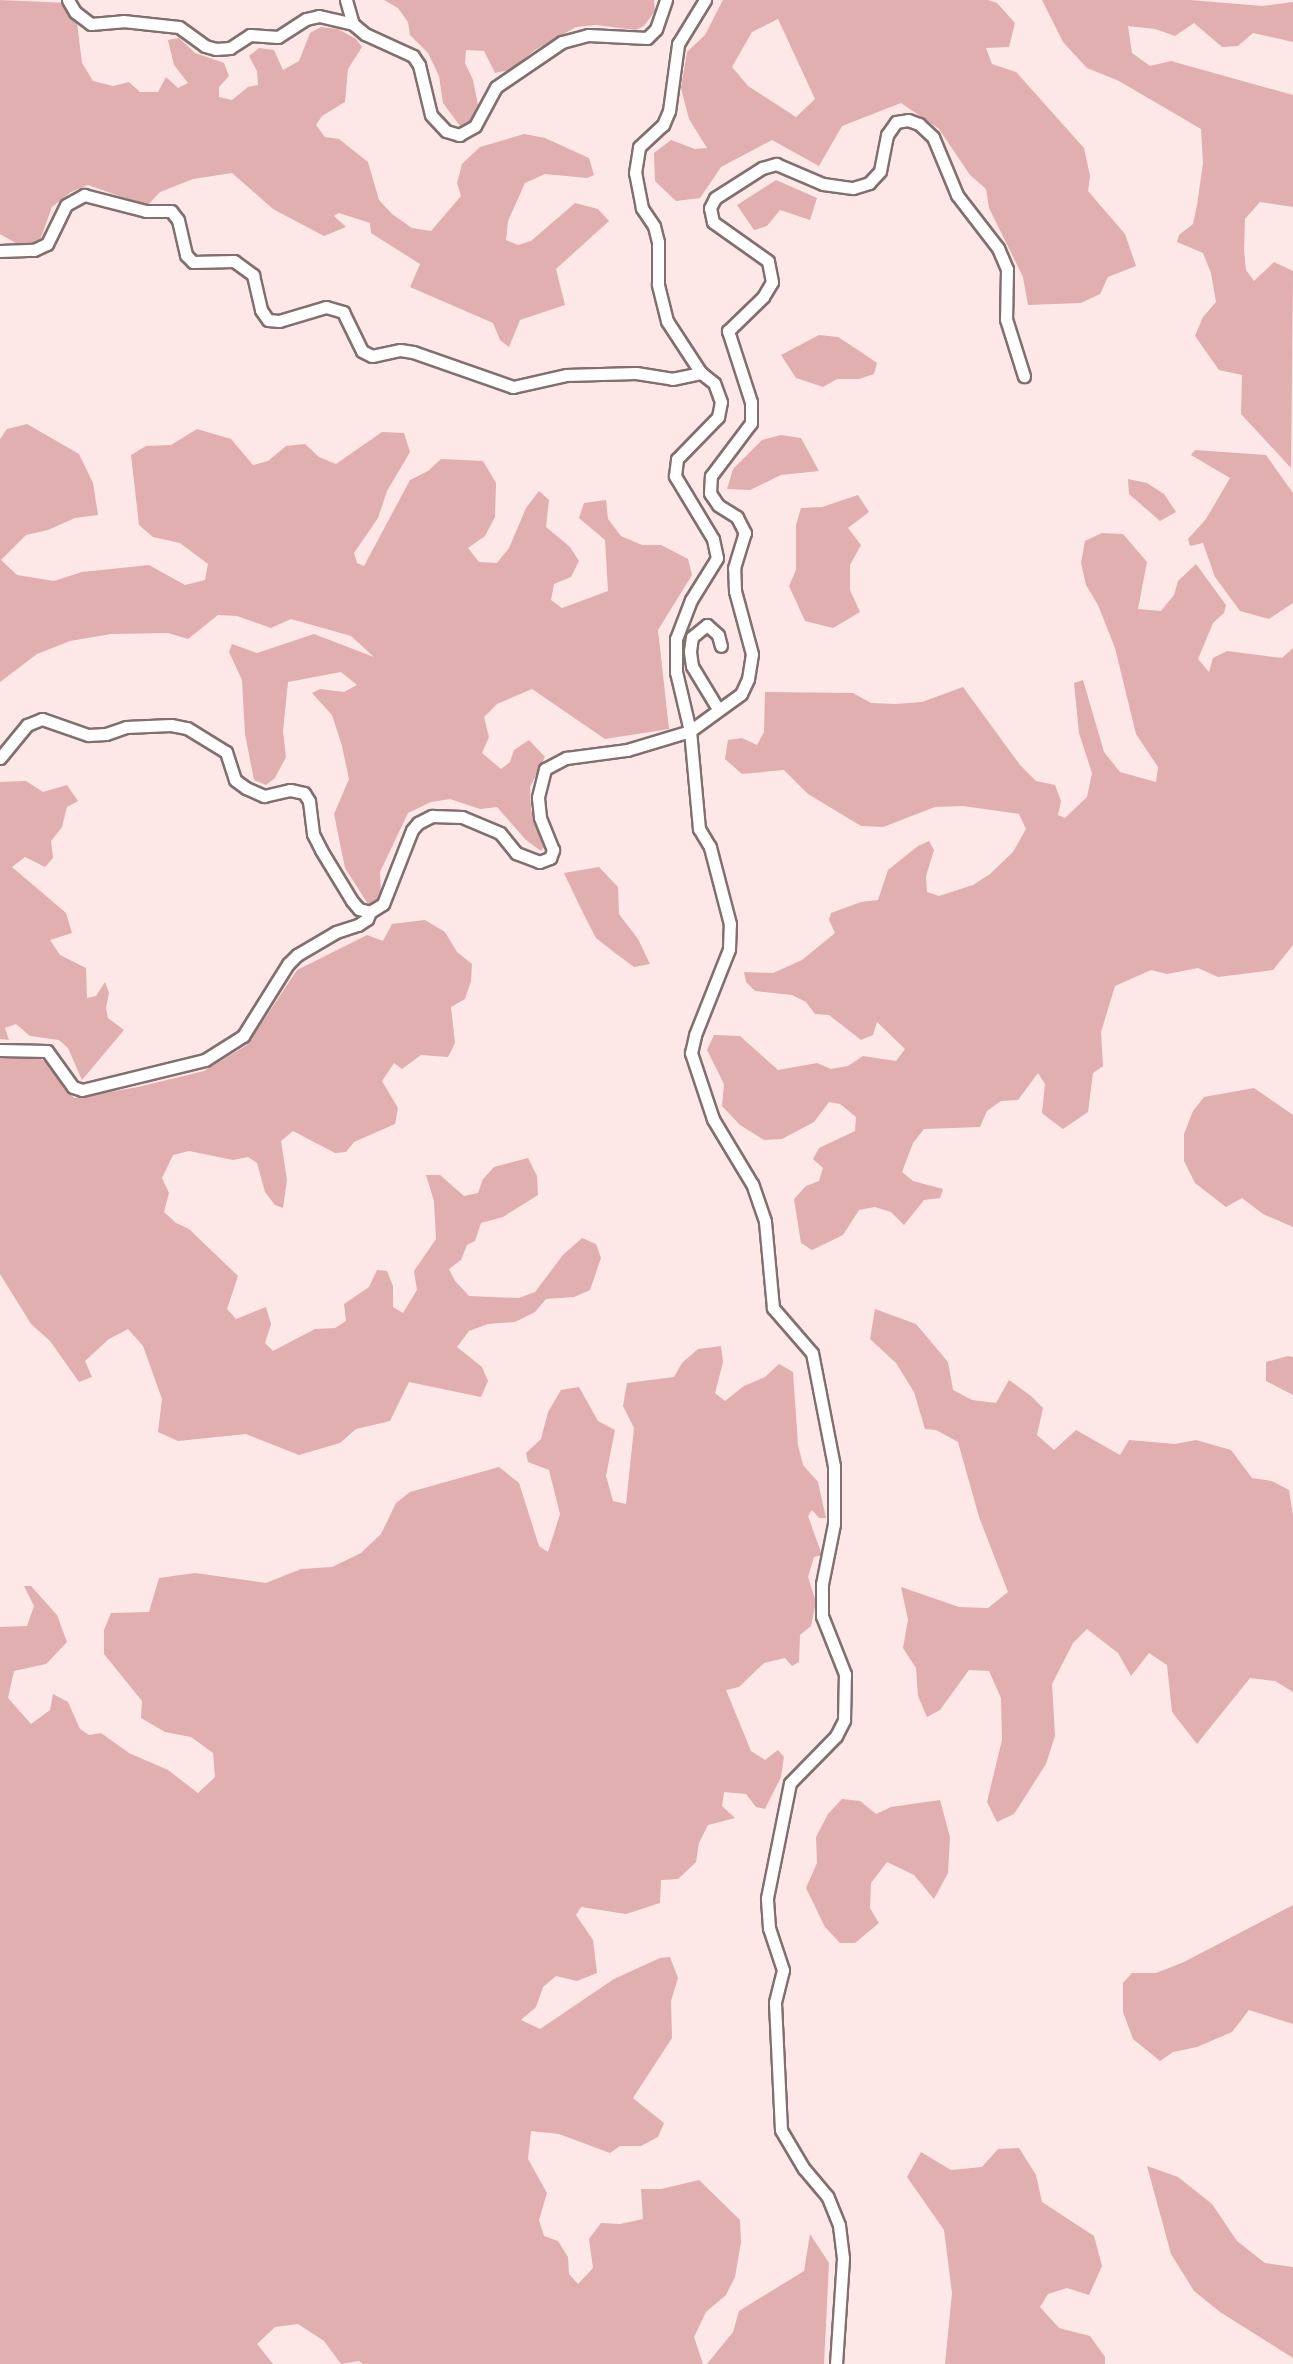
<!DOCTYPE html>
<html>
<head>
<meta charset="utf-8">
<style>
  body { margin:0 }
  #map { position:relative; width:1293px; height:2364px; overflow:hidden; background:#fde7e7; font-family:Quicksand,sans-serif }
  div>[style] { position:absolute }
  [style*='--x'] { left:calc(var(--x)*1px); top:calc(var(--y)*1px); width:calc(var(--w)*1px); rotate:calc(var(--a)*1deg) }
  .green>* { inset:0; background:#e1afaf }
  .roads { filter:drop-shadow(2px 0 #826f6f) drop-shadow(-2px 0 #826f6f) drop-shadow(0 2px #826f6f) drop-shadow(0 -2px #826f6f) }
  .minor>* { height:11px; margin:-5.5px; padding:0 5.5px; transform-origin:5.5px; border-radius:5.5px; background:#fff }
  span { translate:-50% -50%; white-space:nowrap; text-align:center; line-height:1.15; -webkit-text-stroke:8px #fff; paint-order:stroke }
</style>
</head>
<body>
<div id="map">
  <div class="green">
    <div style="clip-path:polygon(0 0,68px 3px,77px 23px,82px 63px,93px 81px,113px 86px,129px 82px,140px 92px,158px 92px,166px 77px,178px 88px,188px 83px,174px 65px,168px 40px,179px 38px,195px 53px,224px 63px,229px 76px,219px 87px,219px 97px,232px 100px,248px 87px,258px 85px,257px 71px,249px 56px,259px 48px,274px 50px,283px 70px,299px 61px,310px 33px,321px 27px,338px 29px,356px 39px,362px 47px,348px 69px,345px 102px,322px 116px,316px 125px,325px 137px,339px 139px,368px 162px,379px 200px,392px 214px,412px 228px,431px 231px,461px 196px,457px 183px,462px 164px,480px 147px,524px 134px,545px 138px,589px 158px,594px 175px,587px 178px,545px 174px,525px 183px,508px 221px,506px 240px,518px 245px,531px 241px,575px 203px,598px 209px,609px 221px,556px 269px,565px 305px,520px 320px,509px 347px,500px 340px,493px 323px,410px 287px,420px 264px,371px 233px,370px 223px,339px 213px,334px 216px,346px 227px,324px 236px,273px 209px,232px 173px,193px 179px,160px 192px,147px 206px,88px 185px,71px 192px,52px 207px,40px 240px,21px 246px,0 234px)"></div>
    <div style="clip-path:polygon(384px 0,654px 0,655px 11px,644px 26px,636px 30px,596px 25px,576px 27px,535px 50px,510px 70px,495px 73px,484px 51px,466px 50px,465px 63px,473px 80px,479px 110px,463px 130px,443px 103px,439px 76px,428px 53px,410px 35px,408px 22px,398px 8px)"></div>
    <div style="clip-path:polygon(evenodd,723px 0,988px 0,997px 3px,1015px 23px,1009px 47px,986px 48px,992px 64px,1016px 72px,1084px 148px,1090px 176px,1088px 191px,1125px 234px,1136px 266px,1108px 277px,1100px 294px,1081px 303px,1028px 305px,1023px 277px,989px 208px,986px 189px,970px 175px,939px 129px,901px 103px,842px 126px,819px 166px,772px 140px,721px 167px,700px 198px,676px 201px,655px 181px,654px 153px,671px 140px,695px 149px,707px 148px,689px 119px,681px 88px,687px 52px,705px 35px,723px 0,778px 19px,815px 99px,796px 117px,748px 86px,732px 67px,752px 32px,778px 19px)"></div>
    <div style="clip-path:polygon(1042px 0,1190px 0,1262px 6px,1293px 2px,1293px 42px,1253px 33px,1238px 46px,1222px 47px,1194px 23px,1175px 36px,1155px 29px,1128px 26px,1132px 53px,1150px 66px,1171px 61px,1293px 95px,1293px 207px,1260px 202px,1245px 219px,1244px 250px,1246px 270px,1254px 281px,1274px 262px,1293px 271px,1291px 468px,1241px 414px,1242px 375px,1219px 370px,1195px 336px,1203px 317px,1216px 302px,1211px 273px,1203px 253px,1177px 242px,1179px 235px,1193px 224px,1197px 205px,1203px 163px,1201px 129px,1119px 81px,1087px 68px,1063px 42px)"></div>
    <div style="clip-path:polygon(776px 180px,817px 198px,810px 220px,780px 210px,767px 226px,754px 230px,737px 205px)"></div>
    <div style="clip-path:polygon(819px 335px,838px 337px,858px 350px,877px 363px,874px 374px,859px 379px,837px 379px,823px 387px,796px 378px,781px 355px)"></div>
    <div style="clip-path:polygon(27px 424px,79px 454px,93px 483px,98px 515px,75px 518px,48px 530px,26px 535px,1px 560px,17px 575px,54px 581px,82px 572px,149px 565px,185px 585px,205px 580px,208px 564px,180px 543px,153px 537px,139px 525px,131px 455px,146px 446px,171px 445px,197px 429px,231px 439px,253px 465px,268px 461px,286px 446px,305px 444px,319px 457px,336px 464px,382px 432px,404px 433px,410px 452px,387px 491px,378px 518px,354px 553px,357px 563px,364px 566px,410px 480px,428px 471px,441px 459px,483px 461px,496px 483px,495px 517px,485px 536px,468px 548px,479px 562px,497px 563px,509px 548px,526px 508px,539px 491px,549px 500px,546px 527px,570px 547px,579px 561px,571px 577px,554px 584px,551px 600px,562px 608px,608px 591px,605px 540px,579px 518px,584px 503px,606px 500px,608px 519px,621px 536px,642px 545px,661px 545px,688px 559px,692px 575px,658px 630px,669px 729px,605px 739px,532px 689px,497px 704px,484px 717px,489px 737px,482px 753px,501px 769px,510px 762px,514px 750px,529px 740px,545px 757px,530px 787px,531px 810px,547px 843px,541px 851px,526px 840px,497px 807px,480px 809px,450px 799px,431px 802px,408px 813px,380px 872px,381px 893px,377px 902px,368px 904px,345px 868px,334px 814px,349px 779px,342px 746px,332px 715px,312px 693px,320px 689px,344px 692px,357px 685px,341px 672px,288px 682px,283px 731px,286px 757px,275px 778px,266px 785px,254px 780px,245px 734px,242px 680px,229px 652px,232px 644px,257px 653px,314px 634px,374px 657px,351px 636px,291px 619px,271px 628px,237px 616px,218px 615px,188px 639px,168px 633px,111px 634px,70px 641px,37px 654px,0 682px,0 439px,7px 429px)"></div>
    <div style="clip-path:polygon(781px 435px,801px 438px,819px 471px,781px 475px,750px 490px,727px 489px,733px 469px,762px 440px)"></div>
    <div style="clip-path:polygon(1195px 450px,1266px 455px,1293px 493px,1293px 603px,1269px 619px,1240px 611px,1215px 577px,1203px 543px,1190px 546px,1188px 539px,1206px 519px,1230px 478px,1191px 455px)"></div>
    <div style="clip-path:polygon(1128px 479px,1147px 483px,1164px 494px,1176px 512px,1160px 521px,1129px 494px)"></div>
    <div style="clip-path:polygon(858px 495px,869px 512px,848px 528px,861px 545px,850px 565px,850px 590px,860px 612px,833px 628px,805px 621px,789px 586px,796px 570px,796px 525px,801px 508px,822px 507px)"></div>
    <div style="clip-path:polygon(1102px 533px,1123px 534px,1147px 562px,1138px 609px,1161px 611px,1174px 595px,1178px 581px,1196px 564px,1226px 605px,1224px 613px,1213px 623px,1198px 659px,1209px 672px,1213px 658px,1227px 651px,1282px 658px,1293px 648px,1293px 945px,1273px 970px,1218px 977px,1198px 968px,1167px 974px,1151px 970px,1115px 986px,1101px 1032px,1103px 1066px,1093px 1073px,1088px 1112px,1063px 1129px,1052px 1121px,1042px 1113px,1045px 1084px,1038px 1073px,1018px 1100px,1001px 1101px,987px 1111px,980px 1127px,924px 1129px,913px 1143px,902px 1172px,913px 1181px,943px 1189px,940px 1198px,924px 1200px,904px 1225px,891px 1212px,875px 1207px,859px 1210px,843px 1235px,812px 1250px,801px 1243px,794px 1199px,806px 1186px,819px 1181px,823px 1168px,813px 1159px,819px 1148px,855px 1131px,856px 1117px,840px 1104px,829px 1102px,814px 1122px,782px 1139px,764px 1140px,740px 1125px,722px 1106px,724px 1084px,707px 1050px,714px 1035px,740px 1036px,778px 1070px,817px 1063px,831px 1069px,848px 1066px,863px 1056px,896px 1061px,905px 1049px,877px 1022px,873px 1035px,861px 1040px,829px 1015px,815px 1014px,806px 1002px,792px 995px,755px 991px,746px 982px,744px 972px,773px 973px,802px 960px,835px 933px,829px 920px,831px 913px,861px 902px,878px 900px,888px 870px,918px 846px,929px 841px,934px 850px,926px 876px,927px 892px,939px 896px,973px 885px,990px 874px,1013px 852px,1026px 829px,1019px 814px,963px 806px,935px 807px,883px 827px,861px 826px,808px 794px,784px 770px,742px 774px,725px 759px,728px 740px,742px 738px,757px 745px,764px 732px,765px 692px,853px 693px,871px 703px,895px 704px,922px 702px,963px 687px,1020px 765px,1036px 781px,1055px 785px,1061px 801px,1058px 815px,1065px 818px,1087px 797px,1092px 773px,1079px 733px,1074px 683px,1083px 680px,1104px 752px,1120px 772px,1156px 782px,1158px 767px,1136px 734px,1115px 648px,1098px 605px,1086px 585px,1081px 563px,1085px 541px)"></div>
    <div style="clip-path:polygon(26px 781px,43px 792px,67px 785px,78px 801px,67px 807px,62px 827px,51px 841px,53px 858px,45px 867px,25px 857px,12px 867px,66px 913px,72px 933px,50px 940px,60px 955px,86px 968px,87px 998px,96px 996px,105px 982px,109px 993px,106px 1008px,108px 1018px,124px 1030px,82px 1080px,68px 1048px,59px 1040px,30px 1036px,16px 1024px,5px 1028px,9px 1040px,0 1039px,0 782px)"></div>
    <div style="clip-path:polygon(599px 867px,618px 887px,619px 914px,638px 939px,650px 964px,634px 967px,615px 953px,596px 938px,584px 915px,564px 873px)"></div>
    <div style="clip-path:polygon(425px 920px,445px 932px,457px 952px,472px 964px,471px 981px,465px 999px,451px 1007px,455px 1043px,448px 1057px,421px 1055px,402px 1069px,394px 1063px,382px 1081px,398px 1108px,395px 1124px,354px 1142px,346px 1152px,335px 1153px,293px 1131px,281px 1141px,287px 1180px,283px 1208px,275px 1205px,265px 1192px,257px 1163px,248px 1157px,233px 1160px,189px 1151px,173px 1155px,162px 1178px,169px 1193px,164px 1212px,176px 1223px,189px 1229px,238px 1276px,227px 1309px,236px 1319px,266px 1307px,271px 1324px,265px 1343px,273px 1351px,315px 1329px,335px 1328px,346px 1321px,344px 1304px,369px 1287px,377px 1270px,387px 1271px,393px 1286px,393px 1307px,403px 1313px,417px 1290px,414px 1271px,436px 1239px,434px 1201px,426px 1175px,440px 1175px,464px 1196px,478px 1193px,483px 1179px,494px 1167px,528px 1158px,537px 1176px,538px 1195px,503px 1217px,481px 1223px,475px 1241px,467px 1245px,461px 1260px,449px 1269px,455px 1281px,469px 1296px,519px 1298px,535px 1292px,563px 1255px,582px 1238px,596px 1244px,601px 1258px,590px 1290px,574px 1297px,546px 1299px,535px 1312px,515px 1322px,488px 1324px,469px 1331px,457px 1347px,482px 1367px,488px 1381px,481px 1397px,409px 1382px,390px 1421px,356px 1429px,340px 1443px,299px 1455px,246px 1434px,178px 1441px,158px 1432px,162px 1399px,143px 1346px,128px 1329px,109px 1339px,85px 1361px,92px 1377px,79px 1382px,50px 1341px,31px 1324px,0 1274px,0 1054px,30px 1052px,47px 1063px,74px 1098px,138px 1087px,204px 1071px,247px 1045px,297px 970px,367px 935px,383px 941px,392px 924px)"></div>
    <div style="clip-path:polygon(1254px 1088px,1293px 1115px,1293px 1227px,1263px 1214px,1242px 1198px,1226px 1207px,1195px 1183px,1184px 1161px,1184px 1134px,1193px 1111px,1204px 1097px)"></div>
    <div style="clip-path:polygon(875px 1309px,916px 1324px,948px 1362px,953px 1390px,972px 1400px,996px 1403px,1009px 1380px,1031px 1396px,1043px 1408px,1037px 1435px,1054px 1450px,1076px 1430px,1120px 1455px,1129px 1440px,1175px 1444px,1196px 1440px,1231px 1450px,1252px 1478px,1272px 1481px,1289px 1490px,1293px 1516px,1293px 1692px,1275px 1681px,1250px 1678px,1197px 1744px,1172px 1712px,1167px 1665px,1149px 1653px,1131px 1676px,1118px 1653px,1087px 1629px,1073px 1643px,1052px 1684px,1055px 1736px,1046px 1764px,1014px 1814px,997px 1822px,987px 1802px,1002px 1740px,1001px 1698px,989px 1671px,969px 1670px,940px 1710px,927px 1717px,918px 1696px,916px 1668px,903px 1648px,908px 1620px,901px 1587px,959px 1607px,988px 1608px,1008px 1592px,979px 1517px,958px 1442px,936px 1430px,925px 1429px,914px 1392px,896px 1363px,870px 1339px)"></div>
    <div style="clip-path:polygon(721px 1346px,723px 1362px,715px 1393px,725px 1401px,744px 1386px,765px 1377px,779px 1364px,793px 1372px,798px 1445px,803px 1465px,818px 1482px,826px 1518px,819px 1518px,812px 1510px,808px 1516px,822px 1555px,814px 1557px,808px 1577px,816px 1602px,811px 1626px,800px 1635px,799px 1662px,792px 1666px,785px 1658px,764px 1663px,739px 1687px,726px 1690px,751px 1751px,765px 1760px,778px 1750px,784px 1757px,781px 1777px,765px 1809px,756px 1807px,746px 1794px,724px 1792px,722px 1806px,735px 1818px,708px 1825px,699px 1843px,696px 1862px,678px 1879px,661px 1880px,660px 1903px,626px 1914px,581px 1907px,576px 1915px,593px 1940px,597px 1973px,577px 1981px,556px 1976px,543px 1987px,536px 2007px,521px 2020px,540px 2029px,614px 1979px,660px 1958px,670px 1957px,678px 1978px,671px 2001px,672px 2038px,633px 2098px,664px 2123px,658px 2137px,641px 2146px,620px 2146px,610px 2153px,559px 2134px,531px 2131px,528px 2159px,547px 2193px,539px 2220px,544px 2236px,558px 2241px,568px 2257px,569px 2274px,578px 2284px,593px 2268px,589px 2239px,601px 2223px,620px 2224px,643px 2219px,641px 2189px,661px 2189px,699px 2180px,740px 2220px,741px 2242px,735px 2277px,726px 2295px,706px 2312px,694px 2337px,703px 2364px,363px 2364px,359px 2361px,341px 2364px,324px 2341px,298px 2324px,275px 2327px,257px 2344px,273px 2364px,0 2364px,0 1627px,27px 1626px,34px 1606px,24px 1586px,31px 1586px,57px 1615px,67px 1642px,46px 1664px,14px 1671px,8px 1698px,31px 1724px,50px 1710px,53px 1694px,68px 1702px,80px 1729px,89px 1735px,101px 1733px,129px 1753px,168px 1770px,198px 1793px,215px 1777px,213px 1753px,191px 1737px,165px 1732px,141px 1718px,142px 1701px,104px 1654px,104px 1630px,111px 1613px,149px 1612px,159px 1578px,195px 1573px,266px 1583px,301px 1569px,332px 1567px,361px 1553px,381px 1534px,396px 1503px,410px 1492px,499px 1467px,519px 1483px,539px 1546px,548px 1552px,560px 1514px,549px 1470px,528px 1462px,526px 1453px,541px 1439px,548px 1412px,561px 1390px,579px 1387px,598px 1421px,615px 1430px,606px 1476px,613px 1501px,626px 1504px,634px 1428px,623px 1406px,627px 1383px,674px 1377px,682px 1363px,698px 1349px)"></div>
    <div style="clip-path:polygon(1288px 1356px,1293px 1357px,1293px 1395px,1266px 1381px,1266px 1362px)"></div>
    <div style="clip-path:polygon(842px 1799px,860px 1801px,876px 1814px,891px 1807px,940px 1800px,950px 1837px,948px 1873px,934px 1899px,914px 1875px,887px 1862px,871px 1883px,870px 1908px,879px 1923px,855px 1943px,840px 1943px,825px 1927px,806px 1888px,817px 1863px,816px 1837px,828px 1814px)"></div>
    <div style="clip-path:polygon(1293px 1905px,1293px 2024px,1249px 2010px,1232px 2032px,1197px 2047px,1173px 2052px,1160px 2061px,1133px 2039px,1123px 2012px,1123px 1983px,1132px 1973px,1156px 1973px,1184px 1962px)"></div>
    <div style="clip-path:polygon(1019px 2148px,1036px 2175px,1042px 2202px,1094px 2236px,1102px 2266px,1089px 2295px,1067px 2288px,1048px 2294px,1040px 2307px,1059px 2328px,1090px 2336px,1105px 2357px,1105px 2364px,945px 2364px,952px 2293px,944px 2230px,907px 2177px,921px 2152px,951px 2170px,982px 2167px,998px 2149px)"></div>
    <div style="clip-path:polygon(1147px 2166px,1178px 2177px,1212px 2204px,1237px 2241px,1265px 2263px,1293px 2267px,1293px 2358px,1220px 2312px,1194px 2291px,1171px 2254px)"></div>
    <div style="clip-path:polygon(810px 2234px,829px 2263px,824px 2364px,707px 2364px,733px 2332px,739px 2311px,804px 2271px)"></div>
  </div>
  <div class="roads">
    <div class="minor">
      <div style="--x:68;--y:0;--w:14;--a:60"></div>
      <div style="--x:75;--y:12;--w:20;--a:37"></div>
      <div style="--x:91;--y:24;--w:32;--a:-5"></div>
      <div style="--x:123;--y:21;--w:56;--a:6.1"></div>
      <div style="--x:179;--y:27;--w:32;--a:36"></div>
      <div style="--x:205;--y:46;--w:11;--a:15"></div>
      <div style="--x:216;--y:49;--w:14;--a:-4"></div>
      <div style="--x:230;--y:48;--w:24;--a:-33"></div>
      <div style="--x:250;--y:35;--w:28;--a:4"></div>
      <div style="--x:278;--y:37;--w:33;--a:-33"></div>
      <div style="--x:306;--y:19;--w:13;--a:-13"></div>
      <div style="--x:319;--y:16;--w:35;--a:13"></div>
      <div style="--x:353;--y:24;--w:16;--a:40"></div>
      <div style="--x:365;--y:34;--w:53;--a:24.6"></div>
      <div style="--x:413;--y:56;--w:11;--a:56"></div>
      <div style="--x:419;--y:65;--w:51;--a:76.5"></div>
      <div style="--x:431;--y:115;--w:22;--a:47"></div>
      <div style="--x:446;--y:131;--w:14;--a:17"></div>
      <div style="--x:459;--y:135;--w:18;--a:-29"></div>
      <div style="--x:475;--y:126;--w:44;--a:-61.7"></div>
      <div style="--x:496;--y:87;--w:80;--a:-34.3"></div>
      <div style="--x:562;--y:42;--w:27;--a:-15"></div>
      <div style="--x:588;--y:35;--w:59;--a:2.9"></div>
      <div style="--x:647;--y:38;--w:13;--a:-45"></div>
      <div style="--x:656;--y:29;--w:31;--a:-71"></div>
      <div style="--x:346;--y:0;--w:25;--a:74"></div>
      <div style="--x:0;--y:251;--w:34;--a:-2"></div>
      <div style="--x:34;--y:250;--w:14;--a:-25"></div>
      <div style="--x:47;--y:244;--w:43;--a:-64"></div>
      <div style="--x:66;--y:205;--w:21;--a:-29"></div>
      <div style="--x:84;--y:195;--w:64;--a:14.5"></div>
      <div style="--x:146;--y:211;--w:25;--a:0"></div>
      <div style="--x:171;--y:211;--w:11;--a:52"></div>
      <div style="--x:178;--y:220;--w:36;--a:77"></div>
      <div style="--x:186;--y:255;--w:10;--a:45"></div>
      <div style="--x:193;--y:262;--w:41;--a:-1.4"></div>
      <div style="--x:234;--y:261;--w:24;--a:36"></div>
      <div style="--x:253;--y:275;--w:36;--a:77"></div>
      <div style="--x:261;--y:310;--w:12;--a:55"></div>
      <div style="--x:268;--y:320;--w:11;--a:5"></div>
      <div style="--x:279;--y:321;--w:49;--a:-16.6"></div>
      <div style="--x:326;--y:307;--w:18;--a:16"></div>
      <div style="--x:343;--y:312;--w:43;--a:64"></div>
      <div style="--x:362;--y:351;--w:11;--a:27"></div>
      <div style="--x:372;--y:356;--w:29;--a:-12"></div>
      <div style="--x:400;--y:350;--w:13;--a:9"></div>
      <div style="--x:413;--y:352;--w:106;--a:19.3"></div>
      <div style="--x:513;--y:387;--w:54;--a:-12.8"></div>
      <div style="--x:566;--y:375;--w:70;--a:-1.6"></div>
      <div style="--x:636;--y:373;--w:36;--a:9"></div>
      <div style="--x:672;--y:379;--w:30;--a:-12"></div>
      <div style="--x:718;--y:709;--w:50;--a:-121.2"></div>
      <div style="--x:692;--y:666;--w:15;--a:-98"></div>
      <div style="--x:690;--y:651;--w:14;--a:-82"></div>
      <div style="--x:692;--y:637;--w:19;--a:-39"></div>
      <div style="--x:707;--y:625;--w:15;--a:42"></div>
      <div style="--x:718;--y:635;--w:11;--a:75"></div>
      <div style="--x:0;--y:758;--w:43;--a:-50.7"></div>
      <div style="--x:27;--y:725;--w:16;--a:-22"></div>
      <div style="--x:42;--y:719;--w:49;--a:19.2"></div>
      <div style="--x:88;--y:735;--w:18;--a:-3"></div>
      <div style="--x:106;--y:734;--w:21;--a:-19"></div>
      <div style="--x:126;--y:727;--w:45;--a:-2.5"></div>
      <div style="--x:171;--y:725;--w:16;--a:11"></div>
      <div style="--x:187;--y:728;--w:46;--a:31.6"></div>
      <div style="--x:226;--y:752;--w:29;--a:72"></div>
      <div style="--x:235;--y:780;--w:14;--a:36"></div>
      <div style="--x:246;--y:788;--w:20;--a:24"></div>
      <div style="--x:264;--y:796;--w:27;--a:-13"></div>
      <div style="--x:290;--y:790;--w:14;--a:12"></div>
      <div style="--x:304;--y:793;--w:9;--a:58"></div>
      <div style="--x:309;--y:801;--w:33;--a:83"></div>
      <div style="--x:313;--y:834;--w:18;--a:63"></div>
      <div style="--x:321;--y:850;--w:60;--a:58.7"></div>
      <div style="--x:352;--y:901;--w:11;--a:49"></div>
      <div style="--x:359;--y:909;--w:11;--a:15"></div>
      <div style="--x:370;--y:912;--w:15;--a:-32"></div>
      <div style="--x:383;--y:904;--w:79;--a:-68.6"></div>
      <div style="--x:412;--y:830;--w:9;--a:-49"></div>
      <div style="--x:418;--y:823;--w:16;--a:-27"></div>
      <div style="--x:432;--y:816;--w:30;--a:2"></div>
      <div style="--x:462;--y:817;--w:41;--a:22.8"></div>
      <div style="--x:500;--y:833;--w:26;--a:51"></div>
      <div style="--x:516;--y:853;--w:25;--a:21"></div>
      <div style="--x:539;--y:862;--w:12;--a:-20"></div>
      <div style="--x:550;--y:858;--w:9;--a:-69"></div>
      <div style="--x:553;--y:850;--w:35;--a:-112"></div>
      <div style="--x:540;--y:817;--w:20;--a:-96"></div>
      <div style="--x:538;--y:797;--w:29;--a:-76"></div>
      <div style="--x:545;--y:769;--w:24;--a:-28"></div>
      <div style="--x:566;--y:758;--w:62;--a:-7.5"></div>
      <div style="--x:627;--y:750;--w:66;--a:-16.8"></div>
      <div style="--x:690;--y:731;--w:61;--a:-103.3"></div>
      <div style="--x:676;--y:672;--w:33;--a:-90"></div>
      <div style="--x:676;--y:639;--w:42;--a:-69"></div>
      <div style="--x:691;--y:600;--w:49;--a:-58.2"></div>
      <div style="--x:717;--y:558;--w:19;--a:-102"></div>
      <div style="--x:713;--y:539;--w:74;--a:-121.1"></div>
      <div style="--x:675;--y:476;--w:17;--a:-83"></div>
      <div style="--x:677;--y:459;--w:59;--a:-45.7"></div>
      <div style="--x:718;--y:417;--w:15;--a:-79"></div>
      <div style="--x:721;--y:402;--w:20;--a:-110"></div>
      <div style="--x:714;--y:383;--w:16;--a:-142"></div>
      <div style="--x:701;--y:373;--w:62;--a:-123.2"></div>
      <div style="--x:667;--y:321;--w:38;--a:-104"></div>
      <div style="--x:658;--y:284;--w:42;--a:-90"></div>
      <div style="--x:658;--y:242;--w:16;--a:-104"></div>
      <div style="--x:654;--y:226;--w:22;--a:-124"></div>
      <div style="--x:642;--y:208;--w:36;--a:-101"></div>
      <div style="--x:635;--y:173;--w:26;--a:-81"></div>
      <div style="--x:639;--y:147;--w:33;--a:-43"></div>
      <div style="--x:663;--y:125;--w:15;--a:-67"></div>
      <div style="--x:669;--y:111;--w:68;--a:-82.3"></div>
      <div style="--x:678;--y:44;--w:52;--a:-58.5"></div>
      <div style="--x:0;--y:1050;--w:47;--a:1.2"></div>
      <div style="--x:47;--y:1051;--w:44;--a:54.2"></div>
      <div style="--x:73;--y:1087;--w:9;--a:18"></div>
      <div style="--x:82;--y:1090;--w:127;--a:-13.7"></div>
      <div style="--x:205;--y:1060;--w:45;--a:-32.3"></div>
      <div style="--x:243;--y:1036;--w:85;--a:-58"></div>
      <div style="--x:288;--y:964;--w:13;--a:-45"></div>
      <div style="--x:297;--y:955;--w:45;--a:-30.5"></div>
      <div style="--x:336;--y:932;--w:23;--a:-18"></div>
      <div style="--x:358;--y:925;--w:11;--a:-34"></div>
      <div style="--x:367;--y:919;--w:8;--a:-67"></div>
      <div style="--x:836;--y:2364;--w:106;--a:-86.2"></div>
      <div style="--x:843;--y:2258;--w:33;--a:-97"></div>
      <div style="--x:839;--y:2225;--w:31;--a:-112"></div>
      <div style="--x:827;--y:2196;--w:35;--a:-130"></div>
      <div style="--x:804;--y:2169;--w:45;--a:-120.5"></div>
      <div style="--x:781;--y:2130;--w:128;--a:-92.7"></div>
      <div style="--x:775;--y:2002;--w:33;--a:-76"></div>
      <div style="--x:783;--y:1970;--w:44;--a:-108.4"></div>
      <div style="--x:769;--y:1928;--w:30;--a:-94"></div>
      <div style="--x:767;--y:1898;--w:117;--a:-78.7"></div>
      <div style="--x:790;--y:1783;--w:66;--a:-45.6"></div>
      <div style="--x:836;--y:1736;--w:18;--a:-63"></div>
      <div style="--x:844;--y:1720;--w:46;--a:-88.8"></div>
      <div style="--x:845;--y:1674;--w:62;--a:-111.6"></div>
      <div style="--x:822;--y:1616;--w:32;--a:-90"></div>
      <div style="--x:822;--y:1584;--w:61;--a:-78.7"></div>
      <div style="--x:834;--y:1524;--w:58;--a:-90"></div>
      <div style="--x:834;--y:1466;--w:115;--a:-101"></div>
      <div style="--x:812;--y:1353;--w:60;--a:-130.9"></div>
      <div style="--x:773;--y:1308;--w:87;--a:-95.3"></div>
      <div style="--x:765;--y:1221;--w:39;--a:-109"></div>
      <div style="--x:752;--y:1184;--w:76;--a:-121"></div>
      <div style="--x:713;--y:1119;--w:70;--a:-108.4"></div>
      <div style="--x:691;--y:1053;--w:18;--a:-77"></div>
      <div style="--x:695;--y:1035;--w:92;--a:-68.4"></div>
      <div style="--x:729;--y:949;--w:25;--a:-88"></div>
      <div style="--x:730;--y:924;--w:80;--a:-104.6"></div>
      <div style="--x:710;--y:847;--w:21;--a:-121"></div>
      <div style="--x:699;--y:829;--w:98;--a:-95.2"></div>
      <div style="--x:690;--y:731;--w:63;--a:-36"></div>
      <div style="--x:741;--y:694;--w:17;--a:-65"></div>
      <div style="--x:748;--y:679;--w:25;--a:-81"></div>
      <div style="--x:752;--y:654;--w:65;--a:-105.1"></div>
      <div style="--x:735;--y:591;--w:23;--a:-92"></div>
      <div style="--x:734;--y:568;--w:37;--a:-73"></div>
      <div style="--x:745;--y:533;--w:18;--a:-117"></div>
      <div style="--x:737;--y:517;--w:22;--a:-148"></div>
      <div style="--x:718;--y:505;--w:14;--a:-124"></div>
      <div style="--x:710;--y:493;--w:17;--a:-87"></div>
      <div style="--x:711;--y:476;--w:66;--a:-53"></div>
      <div style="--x:751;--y:423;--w:21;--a:-90"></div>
      <div style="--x:751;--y:402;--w:75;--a:-107.9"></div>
      <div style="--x:728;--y:331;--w:49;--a:-44.2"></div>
      <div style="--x:763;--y:297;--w:17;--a:-59"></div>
      <div style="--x:772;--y:282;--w:21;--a:-101"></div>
      <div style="--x:768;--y:261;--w:67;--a:-144.7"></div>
      <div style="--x:713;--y:222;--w:14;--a:-102"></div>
      <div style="--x:710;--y:208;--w:11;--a:-63"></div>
      <div style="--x:715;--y:198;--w:56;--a:-32.6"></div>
      <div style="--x:762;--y:168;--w:15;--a:-16"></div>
      <div style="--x:776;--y:164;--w:51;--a:23.1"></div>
      <div style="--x:823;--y:184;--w:30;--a:8"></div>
      <div style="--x:853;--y:188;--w:17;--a:-17"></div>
      <div style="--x:869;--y:183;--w:16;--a:-47"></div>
      <div style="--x:880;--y:171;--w:37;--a:-79"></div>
      <div style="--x:887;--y:135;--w:16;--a:-55"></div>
      <div style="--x:896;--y:122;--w:12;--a:-9"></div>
      <div style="--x:908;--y:120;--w:12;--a:20"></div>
      <div style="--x:919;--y:124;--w:19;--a:43"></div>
      <div style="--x:933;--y:137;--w:63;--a:67.5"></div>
      <div style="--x:957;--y:195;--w:67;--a:52.3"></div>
      <div style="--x:998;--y:248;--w:23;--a:67"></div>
      <div style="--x:1007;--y:269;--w:50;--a:91.1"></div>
      <div style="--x:1006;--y:319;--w:60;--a:72.5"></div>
    </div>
  </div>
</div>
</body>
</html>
